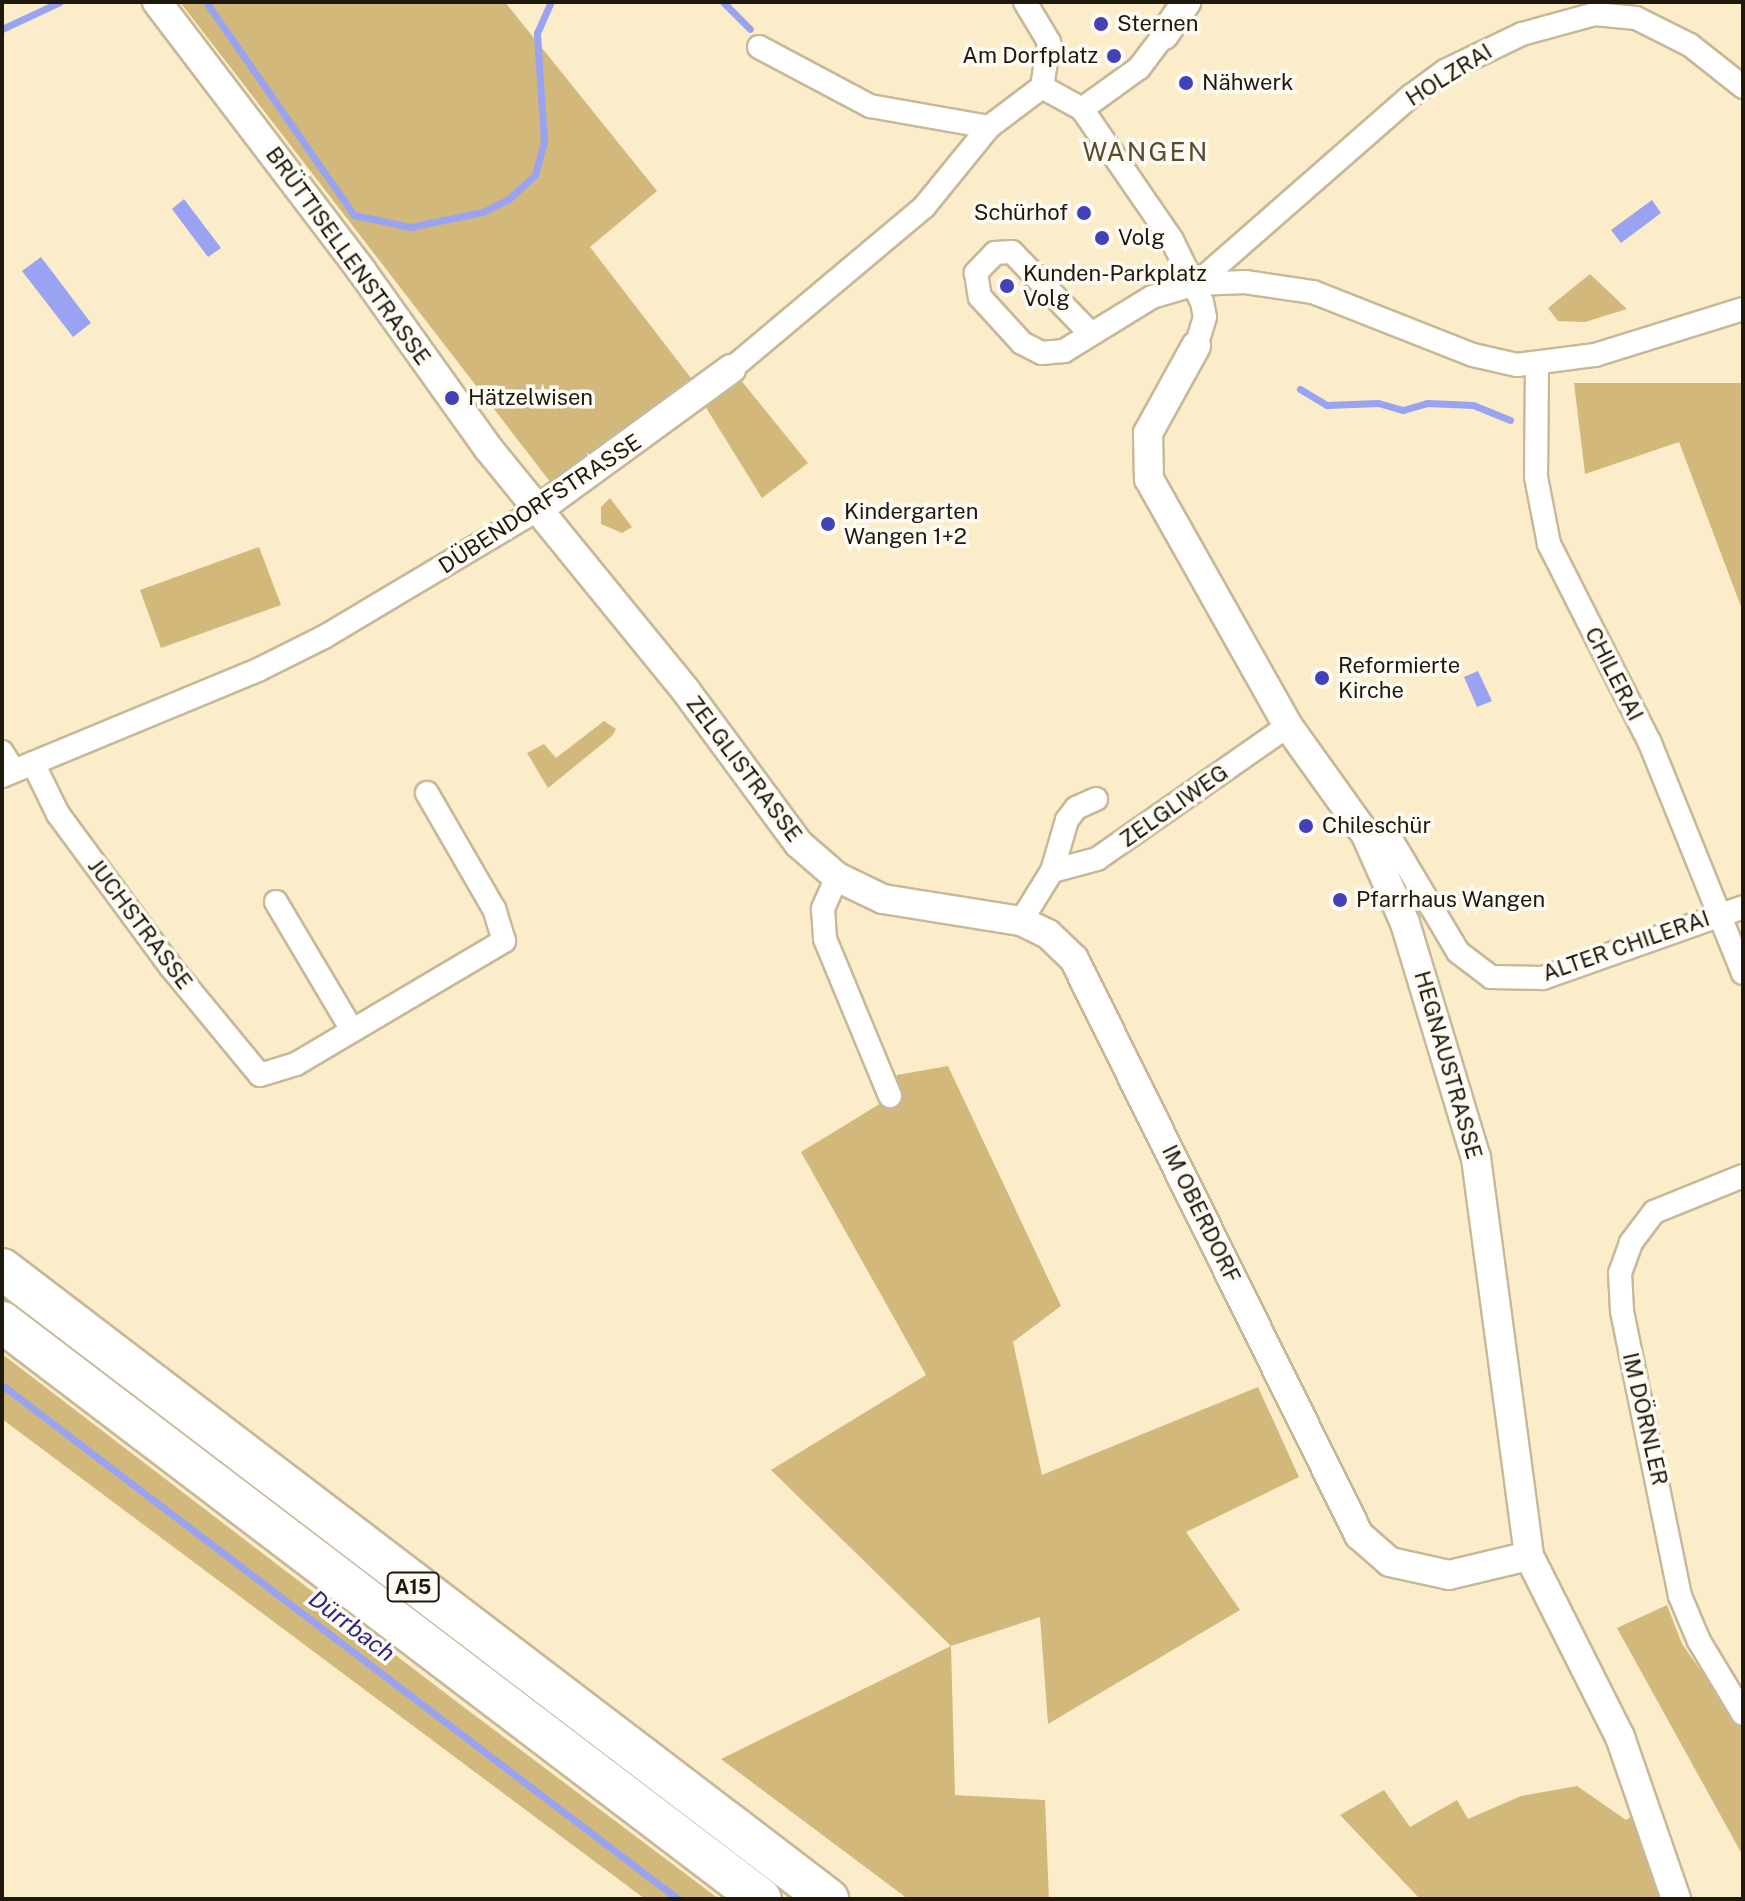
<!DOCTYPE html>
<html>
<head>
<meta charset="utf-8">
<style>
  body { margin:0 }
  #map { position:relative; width:1745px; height:1901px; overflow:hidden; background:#fbedca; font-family:"Public Sans",sans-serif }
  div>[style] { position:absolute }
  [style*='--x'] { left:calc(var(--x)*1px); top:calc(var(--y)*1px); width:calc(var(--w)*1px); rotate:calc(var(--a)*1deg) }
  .green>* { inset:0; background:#d2b97b }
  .water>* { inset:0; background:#99a3f2 }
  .stream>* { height:7px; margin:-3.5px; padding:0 3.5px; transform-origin:3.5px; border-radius:3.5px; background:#99a3f2 }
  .roads { filter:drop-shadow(2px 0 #c7b998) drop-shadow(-2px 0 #c7b998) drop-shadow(0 2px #c7b998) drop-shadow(0 -2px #c7b998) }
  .minor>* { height:22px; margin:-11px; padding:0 11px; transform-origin:11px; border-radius:11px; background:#fff }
  .tertiary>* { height:28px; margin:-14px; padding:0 14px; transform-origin:14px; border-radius:14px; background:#fff }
  .motorway>* { height:40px; margin:-20px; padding:0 20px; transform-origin:20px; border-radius:20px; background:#fff }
  .dots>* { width:22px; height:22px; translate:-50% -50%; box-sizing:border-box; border:4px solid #fefbf4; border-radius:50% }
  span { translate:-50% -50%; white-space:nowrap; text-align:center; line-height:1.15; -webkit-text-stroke:7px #fefbf4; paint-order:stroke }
  .shield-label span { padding:2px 6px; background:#fefbf4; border:2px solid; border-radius:6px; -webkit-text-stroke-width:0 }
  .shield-label { font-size:20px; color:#1e190c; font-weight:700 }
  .poi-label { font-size:22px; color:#1e190c }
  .left { translate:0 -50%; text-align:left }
  .right { translate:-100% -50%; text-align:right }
  .street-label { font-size:22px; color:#1e190c }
  .water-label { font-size:24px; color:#2b2881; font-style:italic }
  .quarter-label { font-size:26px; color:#584c2e; letter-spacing:2px }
  .frame { position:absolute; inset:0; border:4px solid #1e190c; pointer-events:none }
</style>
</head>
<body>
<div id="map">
  <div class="green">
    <div style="clip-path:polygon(180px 2px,505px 2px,657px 191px,590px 247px,694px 382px,558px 492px)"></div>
    <div style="clip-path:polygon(1590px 274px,1627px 309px,1585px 322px,1558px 321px,1548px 308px)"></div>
    <div style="clip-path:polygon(740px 379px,808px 463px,762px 498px,705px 406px)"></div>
    <div style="clip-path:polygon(1574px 383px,1743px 383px,1743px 612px,1679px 442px,1585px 474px)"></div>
    <div style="clip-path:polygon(610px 498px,632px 527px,622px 533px,601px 524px,601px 507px)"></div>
    <div style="clip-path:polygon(259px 547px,281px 605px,161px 648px,140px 590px)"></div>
    <div style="clip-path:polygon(604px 721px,616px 729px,612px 736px,548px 788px,527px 753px,544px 744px,556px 758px)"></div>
    <div style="clip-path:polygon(948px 1066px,1061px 1306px,1013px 1342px,1042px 1475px,1258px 1387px,1299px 1477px,1186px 1532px,1240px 1610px,1048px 1724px,1040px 1617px,951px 1646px,955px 1795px,1045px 1800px,1049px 1899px,908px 1899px,721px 1759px,951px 1646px,771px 1470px,926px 1375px,801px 1152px,896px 1094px,897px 1075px)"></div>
    <div style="clip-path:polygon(2px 1354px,453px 1699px,719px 1899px,645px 1899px,2px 1419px)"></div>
    <div style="clip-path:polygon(1667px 1605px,1682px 1644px,1743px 1730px,1743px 1856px,1617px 1628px)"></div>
    <div style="clip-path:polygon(1577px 1786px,1626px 1820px,1642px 1809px,1676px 1899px,1420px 1899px,1340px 1815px,1384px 1790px,1410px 1827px,1457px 1800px,1468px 1819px,1521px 1796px)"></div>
  </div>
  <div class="water">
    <div style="clip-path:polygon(184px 199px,221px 248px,208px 257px,172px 209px)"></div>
    <div style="clip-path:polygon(1652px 200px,1661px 213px,1621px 243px,1611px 230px)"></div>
    <div style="clip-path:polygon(41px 257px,91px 323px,73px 337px,22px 271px)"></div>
    <div style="clip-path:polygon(1478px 671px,1492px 701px,1477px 707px,1464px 677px)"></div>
  </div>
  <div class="stream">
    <div style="--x:206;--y:2;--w:259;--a:55.2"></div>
    <div style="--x:354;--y:215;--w:57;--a:12.1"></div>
    <div style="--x:410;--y:227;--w:75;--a:-11.6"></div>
    <div style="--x:483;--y:212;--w:29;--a:-27"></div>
    <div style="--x:509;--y:199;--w:35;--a:-43"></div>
    <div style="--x:535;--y:175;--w:34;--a:-75"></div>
    <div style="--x:544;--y:142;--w:109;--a:-93.7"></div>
    <div style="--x:537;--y:33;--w:34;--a:-66"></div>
    <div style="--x:723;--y:2;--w:38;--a:45"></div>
    <div style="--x:2;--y:29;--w:64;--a:-25"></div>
    <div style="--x:1300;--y:389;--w:31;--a:31"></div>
    <div style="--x:1327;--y:405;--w:51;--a:-2.2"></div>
    <div style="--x:1378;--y:403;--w:26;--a:16"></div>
    <div style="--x:1403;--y:410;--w:25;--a:-16"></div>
    <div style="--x:1427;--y:403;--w:46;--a:2.5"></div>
    <div style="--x:1473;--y:405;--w:40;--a:22"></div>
    <div style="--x:2;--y:1385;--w:849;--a:37.25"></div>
  </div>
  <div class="roads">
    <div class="minor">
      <div style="--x:1025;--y:2;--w:47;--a:59"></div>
      <div style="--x:1049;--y:42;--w:46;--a:98.8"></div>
      <div style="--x:759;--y:47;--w:126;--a:28"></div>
      <div style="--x:870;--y:106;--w:121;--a:10"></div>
      <div style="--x:1042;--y:87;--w:46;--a:28.8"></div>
      <div style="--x:1082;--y:109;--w:159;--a:55.5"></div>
      <div style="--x:1172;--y:240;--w:69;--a:64.2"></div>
      <div style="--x:1202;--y:302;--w:15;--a:79"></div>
      <div style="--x:1205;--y:317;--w:30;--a:107"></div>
      <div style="--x:1082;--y:109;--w:70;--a:-35.7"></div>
      <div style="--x:1139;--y:68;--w:41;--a:-52.9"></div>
      <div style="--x:1196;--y:284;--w:286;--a:-41.2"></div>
      <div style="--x:1411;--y:96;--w:42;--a:-36.3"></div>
      <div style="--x:1445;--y:71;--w:85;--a:-25.7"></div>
      <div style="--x:1522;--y:34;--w:76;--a:-15.3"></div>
      <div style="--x:1595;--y:14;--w:41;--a:5.6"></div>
      <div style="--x:1636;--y:18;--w:60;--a:26.6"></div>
      <div style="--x:1690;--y:45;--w:68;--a:38.4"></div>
      <div style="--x:1090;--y:333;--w:112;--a:-133.9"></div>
      <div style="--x:1012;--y:252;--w:17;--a:177"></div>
      <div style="--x:995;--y:253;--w:28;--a:134"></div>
      <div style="--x:976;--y:273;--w:24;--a:81"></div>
      <div style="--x:980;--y:297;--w:62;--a:47.6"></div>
      <div style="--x:1022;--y:343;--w:22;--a:27"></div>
      <div style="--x:1042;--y:353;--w:22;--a:-5"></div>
      <div style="--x:1064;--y:351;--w:103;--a:-31.5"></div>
      <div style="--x:1152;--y:297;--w:46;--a:-16.5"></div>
      <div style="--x:1196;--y:284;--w:49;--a:-2.3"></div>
      <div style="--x:1245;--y:282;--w:69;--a:8.4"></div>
      <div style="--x:1313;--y:292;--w:172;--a:21.5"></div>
      <div style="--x:1473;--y:355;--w:45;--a:12.8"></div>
      <div style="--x:1517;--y:365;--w:79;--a:-7.3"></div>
      <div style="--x:1595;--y:355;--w:155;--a:-17.3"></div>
      <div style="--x:1537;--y:365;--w:112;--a:90.5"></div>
      <div style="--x:1536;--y:477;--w:68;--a:79"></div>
      <div style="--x:1549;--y:544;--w:223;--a:63.1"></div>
      <div style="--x:1650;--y:743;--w:248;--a:68"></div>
      <div style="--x:731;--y:369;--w:252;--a:-40"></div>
      <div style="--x:924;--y:207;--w:103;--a:-50.9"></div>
      <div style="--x:989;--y:127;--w:66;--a:-37"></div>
      <div style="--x:2;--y:752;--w:22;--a:58"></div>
      <div style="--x:33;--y:763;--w:57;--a:63.9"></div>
      <div style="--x:58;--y:814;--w:189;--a:53.6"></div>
      <div style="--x:170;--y:966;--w:141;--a:50.5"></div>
      <div style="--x:260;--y:1075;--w:38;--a:-17"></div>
      <div style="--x:296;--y:1064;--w:242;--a:-30.6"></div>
      <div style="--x:504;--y:941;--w:34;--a:-107"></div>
      <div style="--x:494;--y:909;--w:134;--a:-120"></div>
      <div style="--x:2;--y:776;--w:279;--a:-22.5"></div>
      <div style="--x:260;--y:669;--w:72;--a:-26.6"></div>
      <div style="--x:324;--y:637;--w:250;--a:-30.8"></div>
      <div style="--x:1366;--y:835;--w:25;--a:9"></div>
      <div style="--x:1391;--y:839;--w:131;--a:59.3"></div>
      <div style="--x:1458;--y:952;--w:41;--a:37.1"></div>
      <div style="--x:1491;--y:977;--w:52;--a:1.1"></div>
      <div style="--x:1543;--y:978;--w:212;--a:-19.5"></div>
      <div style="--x:1052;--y:871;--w:47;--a:-14.9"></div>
      <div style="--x:1097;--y:859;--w:233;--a:-34.9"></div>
      <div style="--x:837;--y:877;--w:35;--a:114"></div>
      <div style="--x:823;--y:909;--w:30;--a:86"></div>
      <div style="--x:825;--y:939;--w:170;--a:67.5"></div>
      <div style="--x:276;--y:902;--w:149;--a:59.3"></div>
      <div style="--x:1021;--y:921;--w:59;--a:-58.2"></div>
      <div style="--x:1052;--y:871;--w:53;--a:-73.6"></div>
      <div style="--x:1067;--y:820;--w:15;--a:-53"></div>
      <div style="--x:1076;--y:808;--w:22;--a:-24"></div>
      <div style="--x:1743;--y:1176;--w:96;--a:158"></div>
      <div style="--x:1654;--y:1212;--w:39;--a:127"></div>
      <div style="--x:1631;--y:1243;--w:32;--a:110"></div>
      <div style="--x:1620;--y:1273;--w:38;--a:87"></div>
      <div style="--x:1622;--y:1311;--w:291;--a:78.5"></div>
      <div style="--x:1680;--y:1596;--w:49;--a:67.1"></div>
      <div style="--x:1699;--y:1641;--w:85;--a:58.9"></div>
    </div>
    <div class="tertiary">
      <div style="--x:157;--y:2;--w:337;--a:52.7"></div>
      <div style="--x:361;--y:270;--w:219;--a:54.5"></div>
      <div style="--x:488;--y:448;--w:313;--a:50.8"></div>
      <div style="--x:686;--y:691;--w:190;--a:53.6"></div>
      <div style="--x:799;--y:844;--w:50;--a:41"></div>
      <div style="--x:837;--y:877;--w:51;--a:25.6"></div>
      <div style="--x:883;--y:899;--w:140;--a:9.1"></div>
      <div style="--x:1021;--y:921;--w:30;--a:26"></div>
      <div style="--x:1048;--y:934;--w:36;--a:44"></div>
      <div style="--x:1074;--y:959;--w:643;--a:63.67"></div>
      <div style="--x:1359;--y:1535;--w:41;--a:41.1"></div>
      <div style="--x:1390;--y:1562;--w:60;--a:12.4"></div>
      <div style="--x:1449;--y:1575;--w:82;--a:-13.4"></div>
      <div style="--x:1164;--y:35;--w:40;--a:-56"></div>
      <div style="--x:1196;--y:346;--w:99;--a:118.9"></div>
      <div style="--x:1148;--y:433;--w:46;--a:88.8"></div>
      <div style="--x:1149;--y:479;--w:283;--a:60.6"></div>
      <div style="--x:1288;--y:726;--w:134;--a:54.4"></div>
      <div style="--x:1366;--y:835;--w:96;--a:66.1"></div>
      <div style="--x:1405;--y:923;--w:245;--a:73.2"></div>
      <div style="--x:1476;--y:1158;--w:402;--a:82.4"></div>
      <div style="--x:1529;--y:1556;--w:203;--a:63.3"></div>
      <div style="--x:1620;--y:1737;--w:171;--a:70.9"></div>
      <div style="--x:539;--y:509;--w:238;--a:-36.1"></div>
    </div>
    <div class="motorway">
      <div style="--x:2;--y:1269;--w:1039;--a:37.33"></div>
      <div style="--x:2;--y:1322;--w:953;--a:37.24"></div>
    </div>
  </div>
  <div class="dots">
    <div style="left:1101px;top:24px;background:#4341b7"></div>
    <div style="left:1114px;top:56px;background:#4341b7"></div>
    <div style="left:1186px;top:83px;background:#4341b7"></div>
    <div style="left:1084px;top:213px;background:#4341b7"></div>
    <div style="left:1102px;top:238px;background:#4341b7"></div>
    <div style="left:1007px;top:286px;background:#4341b7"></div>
    <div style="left:452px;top:398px;background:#4341b7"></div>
    <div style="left:828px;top:524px;background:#4341b7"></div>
    <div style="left:1322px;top:678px;background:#4341b7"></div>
    <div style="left:1306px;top:826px;background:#4341b7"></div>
    <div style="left:1340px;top:900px;background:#4341b7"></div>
  </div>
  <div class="shield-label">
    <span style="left:413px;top:1587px">A15</span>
  </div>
  <div class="poi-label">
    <span class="left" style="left:1117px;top:24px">Sternen</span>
    <span class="right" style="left:1098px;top:56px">Am Dorfplatz</span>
    <span class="left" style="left:1202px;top:83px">Nähwerk</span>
    <span class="right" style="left:1068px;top:213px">Schürhof</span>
    <span class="left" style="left:1118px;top:238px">Volg</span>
    <span class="left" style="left:1023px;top:286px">Kunden-Parkplatz<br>Volg</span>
    <span class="left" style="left:468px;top:398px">Hätzelwisen</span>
    <span class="left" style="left:844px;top:524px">Kindergarten<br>Wangen 1+2</span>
    <span class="left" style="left:1338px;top:678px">Reformierte<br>Kirche</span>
    <span class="left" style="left:1322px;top:826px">Chileschür</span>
    <span class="left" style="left:1356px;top:900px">Pfarrhaus Wangen</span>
  </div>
  <div class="street-label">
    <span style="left:1449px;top:75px;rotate:-32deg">HOLZRAI</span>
    <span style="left:348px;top:256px;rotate:54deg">BRÜTTISELLENSTRASSE</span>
    <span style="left:540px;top:504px;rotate:-33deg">DÜBENDORFSTRASSE</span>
    <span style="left:1614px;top:674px;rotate:63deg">CHILERAI</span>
    <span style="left:744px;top:769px;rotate:53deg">ZELGLISTRASSE</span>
    <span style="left:1174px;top:806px;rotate:-35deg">ZELGLIWEG</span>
    <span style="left:140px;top:924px;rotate:53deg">JUCHSTRASSE</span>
    <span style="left:1626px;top:946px;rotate:-19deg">ALTER CHILERAI</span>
    <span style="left:1448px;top:1065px;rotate:74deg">HEGNAUSTRASSE</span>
    <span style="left:1201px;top:1214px;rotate:64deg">IM OBERDORF</span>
    <span style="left:1645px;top:1419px;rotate:77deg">IM DÖRNLER</span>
  </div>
  <div class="water-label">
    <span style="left:352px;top:1626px;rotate:37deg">Dürrbach</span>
  </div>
  <div class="quarter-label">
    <span style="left:1146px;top:152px">WANGEN</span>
  </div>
  <div class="frame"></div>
</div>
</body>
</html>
